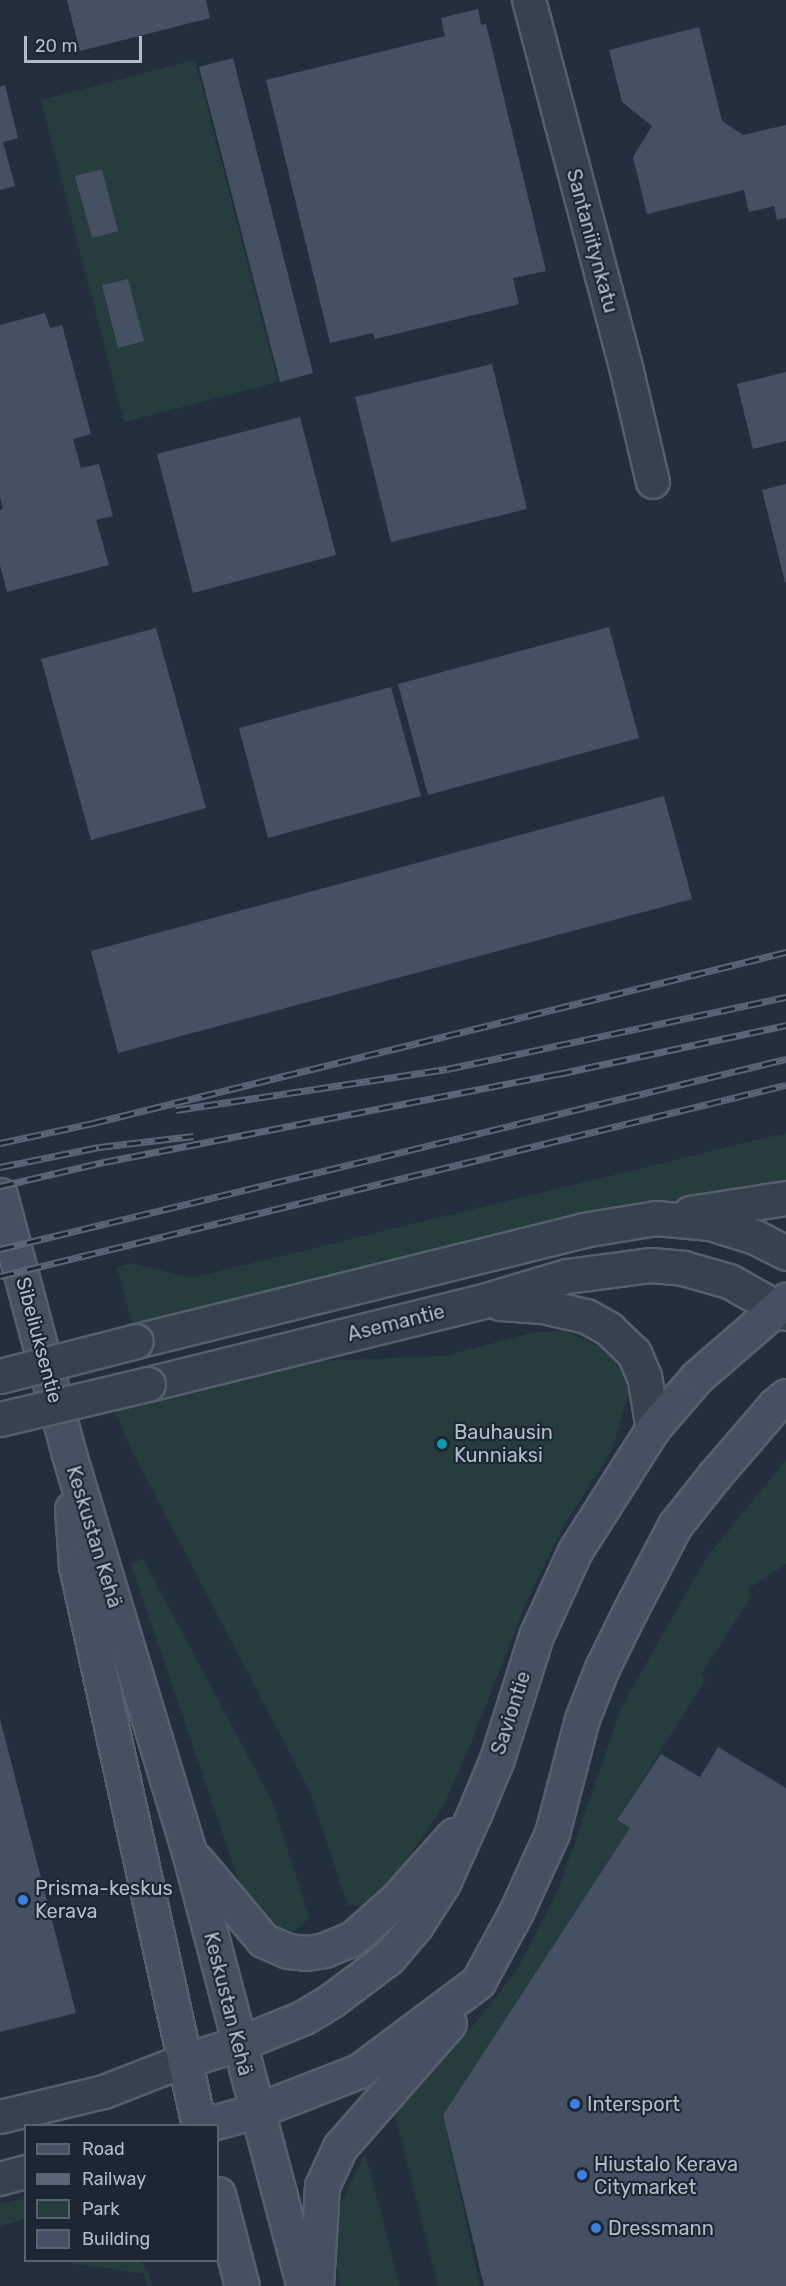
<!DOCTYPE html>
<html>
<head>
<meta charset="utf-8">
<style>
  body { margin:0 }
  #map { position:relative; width:786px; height:2286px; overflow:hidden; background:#242f3e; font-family:Rubik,sans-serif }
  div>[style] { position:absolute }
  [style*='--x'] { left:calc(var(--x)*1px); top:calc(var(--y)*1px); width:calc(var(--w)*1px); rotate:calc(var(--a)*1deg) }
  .green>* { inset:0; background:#263c3f }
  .building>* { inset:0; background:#455162 }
  .roads { filter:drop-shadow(2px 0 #565f6c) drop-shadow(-2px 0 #565f6c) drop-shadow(0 2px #565f6c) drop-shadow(0 -2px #565f6c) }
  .minor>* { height:32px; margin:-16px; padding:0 16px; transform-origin:16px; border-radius:16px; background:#38414e }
  .tertiary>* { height:33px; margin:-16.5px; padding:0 16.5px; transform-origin:16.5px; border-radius:16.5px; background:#38414e }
  .secondary>* { height:33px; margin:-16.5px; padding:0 16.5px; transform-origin:16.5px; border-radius:16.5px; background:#465061 }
  .rail>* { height:7px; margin-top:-3.5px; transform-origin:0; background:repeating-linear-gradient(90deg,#1d2633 0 14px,#5a6575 0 28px); box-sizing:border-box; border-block:2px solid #5a6575 }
  .bridges { filter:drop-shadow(2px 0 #565f6c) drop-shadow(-2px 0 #565f6c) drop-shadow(0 2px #565f6c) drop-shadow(0 -2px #565f6c) }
  .tertiary-bridge>* { height:33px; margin:-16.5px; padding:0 16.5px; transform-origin:16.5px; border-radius:16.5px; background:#38414e }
  .dots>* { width:16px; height:16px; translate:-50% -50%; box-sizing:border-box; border:3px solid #1d2633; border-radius:50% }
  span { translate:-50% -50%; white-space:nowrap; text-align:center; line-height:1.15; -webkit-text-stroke:4.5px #1d2633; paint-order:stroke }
  .street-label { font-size:20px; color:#b4bcc9 }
  .poi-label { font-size:20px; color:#b4bcc9 }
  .left { translate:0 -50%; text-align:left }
  .legend { position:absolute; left:24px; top:2124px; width:195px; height:138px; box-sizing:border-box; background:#1d2633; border:2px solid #59626f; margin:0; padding:8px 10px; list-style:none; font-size:18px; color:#b4bcc9 }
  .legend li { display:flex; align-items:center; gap:12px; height:30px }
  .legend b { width:30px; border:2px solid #59626f }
  .scale { position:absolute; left:24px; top:36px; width:118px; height:27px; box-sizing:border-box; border:3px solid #b4bcc9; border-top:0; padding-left:8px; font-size:18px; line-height:21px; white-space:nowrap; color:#b4bcc9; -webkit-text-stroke:4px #1d2633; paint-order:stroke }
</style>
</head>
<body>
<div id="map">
  <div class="green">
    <div style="clip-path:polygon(195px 60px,278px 382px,124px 422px,41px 100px)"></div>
    <div style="clip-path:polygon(786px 1133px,786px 1187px,133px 1327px,117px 1267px,131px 1263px,191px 1278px)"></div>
    <div style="clip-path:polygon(565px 1331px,598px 1346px,623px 1371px,628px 1396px,611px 1452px,564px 1525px,529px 1596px,469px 1748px,443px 1807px,375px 1906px,347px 1905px,311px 1794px,131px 1449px,114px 1408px,271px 1369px,321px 1361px,446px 1356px,534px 1332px)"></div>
    <div style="clip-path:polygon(786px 1460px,786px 1564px,748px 1589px,752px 1595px,701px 1675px,706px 1679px,617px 1820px,630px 1828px,443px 2115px,480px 2286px,438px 2286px,394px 2110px,478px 2020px,518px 1968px,559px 1888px,621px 1708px,706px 1558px)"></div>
    <div style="clip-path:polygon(143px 1559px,273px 1803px,309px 1918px,291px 1935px,259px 1917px,239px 1883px,131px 1564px)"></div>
    <div style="clip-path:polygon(364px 2155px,367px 2160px,400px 2286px,340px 2286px,333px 2244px,339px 2208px)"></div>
    <div style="clip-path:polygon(25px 2198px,25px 2219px,0 2226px,0 2204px)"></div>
    <div style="clip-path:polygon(58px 2261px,140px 2261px,149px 2274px,152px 2286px,147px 2286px,144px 2274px)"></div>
  </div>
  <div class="building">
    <div style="clip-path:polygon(67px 0,206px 0,210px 18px,80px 51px)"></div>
    <div style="clip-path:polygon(478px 9px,481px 25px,486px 24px,546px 271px,513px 278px,519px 304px,375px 339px,373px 333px,330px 343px,266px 80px,445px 36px,441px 18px)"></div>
    <div style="clip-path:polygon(699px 27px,722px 121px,743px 135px,786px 125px,786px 218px,777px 220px,774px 206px,749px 212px,744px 190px,647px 214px,633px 157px,652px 126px,622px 102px,609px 50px)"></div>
    <div style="clip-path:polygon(233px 58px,313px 373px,280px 382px,199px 67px)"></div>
    <div style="clip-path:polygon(5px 85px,18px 138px,3px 142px,15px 186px,0 190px,0 87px)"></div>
    <div style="clip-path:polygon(102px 169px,118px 231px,92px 238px,75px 176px)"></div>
    <div style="clip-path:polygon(128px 279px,144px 341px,118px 348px,102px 285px)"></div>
    <div style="clip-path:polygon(45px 313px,50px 328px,62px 325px,91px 434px,73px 439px,81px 468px,99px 464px,113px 516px,96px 520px,109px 565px,7px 592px,0 565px,0 510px,3px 509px,0 497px,0 325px)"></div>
    <div style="clip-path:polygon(492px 364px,527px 509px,391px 542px,355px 397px)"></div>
    <div style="clip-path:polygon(786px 372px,786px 441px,753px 449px,737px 384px)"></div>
    <div style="clip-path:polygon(300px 417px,336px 555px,193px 593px,157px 454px)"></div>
    <div style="clip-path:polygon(786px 484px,786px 582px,785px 582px,762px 490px)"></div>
    <div style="clip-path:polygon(609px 627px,639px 738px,428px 795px,398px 684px)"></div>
    <div style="clip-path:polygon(156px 628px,206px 808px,91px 840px,41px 659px)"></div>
    <div style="clip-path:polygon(391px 687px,421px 796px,268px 838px,239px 728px)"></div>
    <div style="clip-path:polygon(664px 796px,692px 899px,118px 1053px,91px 951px)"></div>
    <div style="clip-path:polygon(0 1719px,76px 2013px,0 2032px)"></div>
    <div style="clip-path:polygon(718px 1747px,786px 1788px,786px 2286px,484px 2286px,443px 2115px,630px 1828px,617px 1820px,661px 1754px,700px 1777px)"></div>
  </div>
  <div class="roads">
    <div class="minor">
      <div style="--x:529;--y:0;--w:375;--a:75.2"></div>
      <div style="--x:625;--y:363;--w:122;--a:76.8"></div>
      <div style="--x:0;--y:2117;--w:107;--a:-13.5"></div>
      <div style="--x:104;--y:2092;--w:88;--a:-21.3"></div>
      <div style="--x:0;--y:2179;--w:27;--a:-15"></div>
    </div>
    <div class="tertiary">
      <div style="--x:690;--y:1213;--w:97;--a:-8.9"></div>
      <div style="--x:500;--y:1303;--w:42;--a:4.1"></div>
      <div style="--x:542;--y:1306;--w:45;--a:12.8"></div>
      <div style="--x:586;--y:1316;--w:26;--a:29"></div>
      <div style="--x:609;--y:1329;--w:35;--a:44"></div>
      <div style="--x:634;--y:1353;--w:25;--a:67"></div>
      <div style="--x:644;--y:1376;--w:53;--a:80.2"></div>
      <div style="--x:136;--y:1341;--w:461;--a:-13.9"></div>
      <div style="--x:583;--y:1230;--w:74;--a:-9.3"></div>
      <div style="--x:656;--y:1218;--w:54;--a:5.3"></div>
      <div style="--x:710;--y:1223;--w:47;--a:17.3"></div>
      <div style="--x:755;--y:1237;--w:35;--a:27"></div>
      <div style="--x:148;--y:1384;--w:345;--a:-13.9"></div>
      <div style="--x:483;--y:1301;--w:88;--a:-16.6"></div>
      <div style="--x:567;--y:1276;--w:85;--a:-7.5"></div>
      <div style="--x:651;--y:1265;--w:32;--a:5"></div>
      <div style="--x:683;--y:1268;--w:48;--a:15.8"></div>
      <div style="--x:729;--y:1281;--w:65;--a:29.3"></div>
    </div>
    <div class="secondary">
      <div style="--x:0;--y:1195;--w:265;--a:75.1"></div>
      <div style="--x:68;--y:1451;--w:419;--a:73.2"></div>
      <div style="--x:189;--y:1852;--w:449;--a:75.2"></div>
      <div style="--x:72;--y:1509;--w:57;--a:86"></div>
      <div style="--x:76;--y:1566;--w:573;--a:77.61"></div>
      <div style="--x:196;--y:1860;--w:104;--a:50.1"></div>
      <div style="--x:263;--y:1940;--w:27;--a:24"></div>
      <div style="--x:288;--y:1951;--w:18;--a:6"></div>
      <div style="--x:306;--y:1953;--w:18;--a:-9"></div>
      <div style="--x:324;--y:1950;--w:31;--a:-22"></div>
      <div style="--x:353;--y:1938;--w:57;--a:-41.5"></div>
      <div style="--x:396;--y:1900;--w:87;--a:-48.3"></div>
      <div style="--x:186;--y:2060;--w:54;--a:-17.1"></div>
      <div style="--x:238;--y:2044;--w:71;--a:-22.2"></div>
      <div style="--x:304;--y:2017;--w:33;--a:-31"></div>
      <div style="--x:332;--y:2000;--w:70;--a:-36.9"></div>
      <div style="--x:388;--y:1958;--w:43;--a:-49.7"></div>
      <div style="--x:416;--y:1925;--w:50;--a:-57.3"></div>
      <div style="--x:443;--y:1883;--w:76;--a:-65.8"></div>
      <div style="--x:474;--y:1814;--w:60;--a:-67.3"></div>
      <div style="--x:497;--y:1759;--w:129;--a:-72.4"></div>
      <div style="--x:536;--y:1636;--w:94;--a:-65.4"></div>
      <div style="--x:575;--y:1551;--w:146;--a:-57.6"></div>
      <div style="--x:653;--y:1428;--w:67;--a:-49.2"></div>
      <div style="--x:697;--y:1377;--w:118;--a:-40.9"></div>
      <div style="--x:201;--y:2126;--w:57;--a:-15.3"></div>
      <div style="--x:256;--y:2111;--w:110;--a:-21.2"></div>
      <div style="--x:359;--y:2071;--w:149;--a:-36.8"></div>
      <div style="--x:478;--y:1982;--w:80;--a:-61.5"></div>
      <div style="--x:516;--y:1912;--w:87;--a:-65.5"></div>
      <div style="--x:552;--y:1833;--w:118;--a:-75.3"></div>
      <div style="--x:582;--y:1719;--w:55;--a:-68.6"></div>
      <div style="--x:602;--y:1668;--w:64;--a:-63.8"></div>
      <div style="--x:630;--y:1611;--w:97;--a:-62.4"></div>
      <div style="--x:675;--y:1525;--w:63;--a:-51.5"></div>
      <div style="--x:714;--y:1476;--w:94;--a:-49.3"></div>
      <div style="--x:775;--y:1405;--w:14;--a:-39"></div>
      <div style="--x:218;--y:2194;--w:95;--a:75.4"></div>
      <div style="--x:316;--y:2286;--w:100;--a:-86.6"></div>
      <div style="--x:322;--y:2186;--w:43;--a:-65.2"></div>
      <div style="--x:340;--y:2147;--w:165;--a:-48.7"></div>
    </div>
  </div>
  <div class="rail">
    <div style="--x:176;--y:1110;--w:274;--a:-8.6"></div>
    <div style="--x:447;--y:1069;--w:347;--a:-12"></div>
    <div style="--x:0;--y:1143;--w:95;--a:-12.1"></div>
    <div style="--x:93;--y:1123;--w:714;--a:-13.86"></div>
    <div style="--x:0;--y:1167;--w:101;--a:-11.4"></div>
    <div style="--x:99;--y:1147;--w:95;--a:-6.7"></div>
    <div style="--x:0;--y:1186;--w:107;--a:-13"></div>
    <div style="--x:104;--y:1162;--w:462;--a:-11"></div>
    <div style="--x:558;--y:1074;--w:233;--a:-12.1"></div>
    <div style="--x:0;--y:1249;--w:809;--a:-13.59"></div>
    <div style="--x:0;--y:1276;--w:809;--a:-13.66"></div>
  </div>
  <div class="bridges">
    <div class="tertiary-bridge">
      <div style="--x:0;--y:1376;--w:140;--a:-14.4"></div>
      <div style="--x:0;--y:1419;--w:152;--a:-13.3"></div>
    </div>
  </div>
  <div class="dots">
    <div style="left:442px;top:1444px;background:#0f9aa8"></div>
    <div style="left:23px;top:1900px;background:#3f7fe0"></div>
    <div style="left:575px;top:2104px;background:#3f7fe0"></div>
    <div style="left:582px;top:2175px;background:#3f7fe0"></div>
    <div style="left:596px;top:2228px;background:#3f7fe0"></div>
  </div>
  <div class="street-label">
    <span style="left:592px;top:241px;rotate:75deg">Santaniitynkatu</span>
    <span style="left:396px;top:1323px;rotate:-14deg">Asemantie</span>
    <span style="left:39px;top:1340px;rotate:75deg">Sibeliuksentie</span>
    <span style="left:94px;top:1537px;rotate:73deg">Keskustan Kehä</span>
    <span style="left:511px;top:1713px;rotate:-72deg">Saviontie</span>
    <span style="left:228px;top:2004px;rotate:76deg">Keskustan Kehä</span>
  </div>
  <div class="poi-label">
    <span class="left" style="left:454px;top:1444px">Bauhausin<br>Kunniaksi</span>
    <span class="left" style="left:35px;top:1900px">Prisma-keskus<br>Kerava</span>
    <span class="left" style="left:587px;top:2104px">Intersport</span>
    <span class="left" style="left:594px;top:2176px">Hiustalo Kerava<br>Citymarket</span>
    <span class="left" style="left:608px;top:2228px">Dressmann</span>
  </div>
  <ul class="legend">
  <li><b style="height:8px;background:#465061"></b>Road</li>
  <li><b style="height:8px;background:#5a6575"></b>Railway</li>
  <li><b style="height:16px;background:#263c3f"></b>Park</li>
  <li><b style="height:16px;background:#455162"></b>Building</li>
  </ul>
  <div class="scale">20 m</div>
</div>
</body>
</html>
